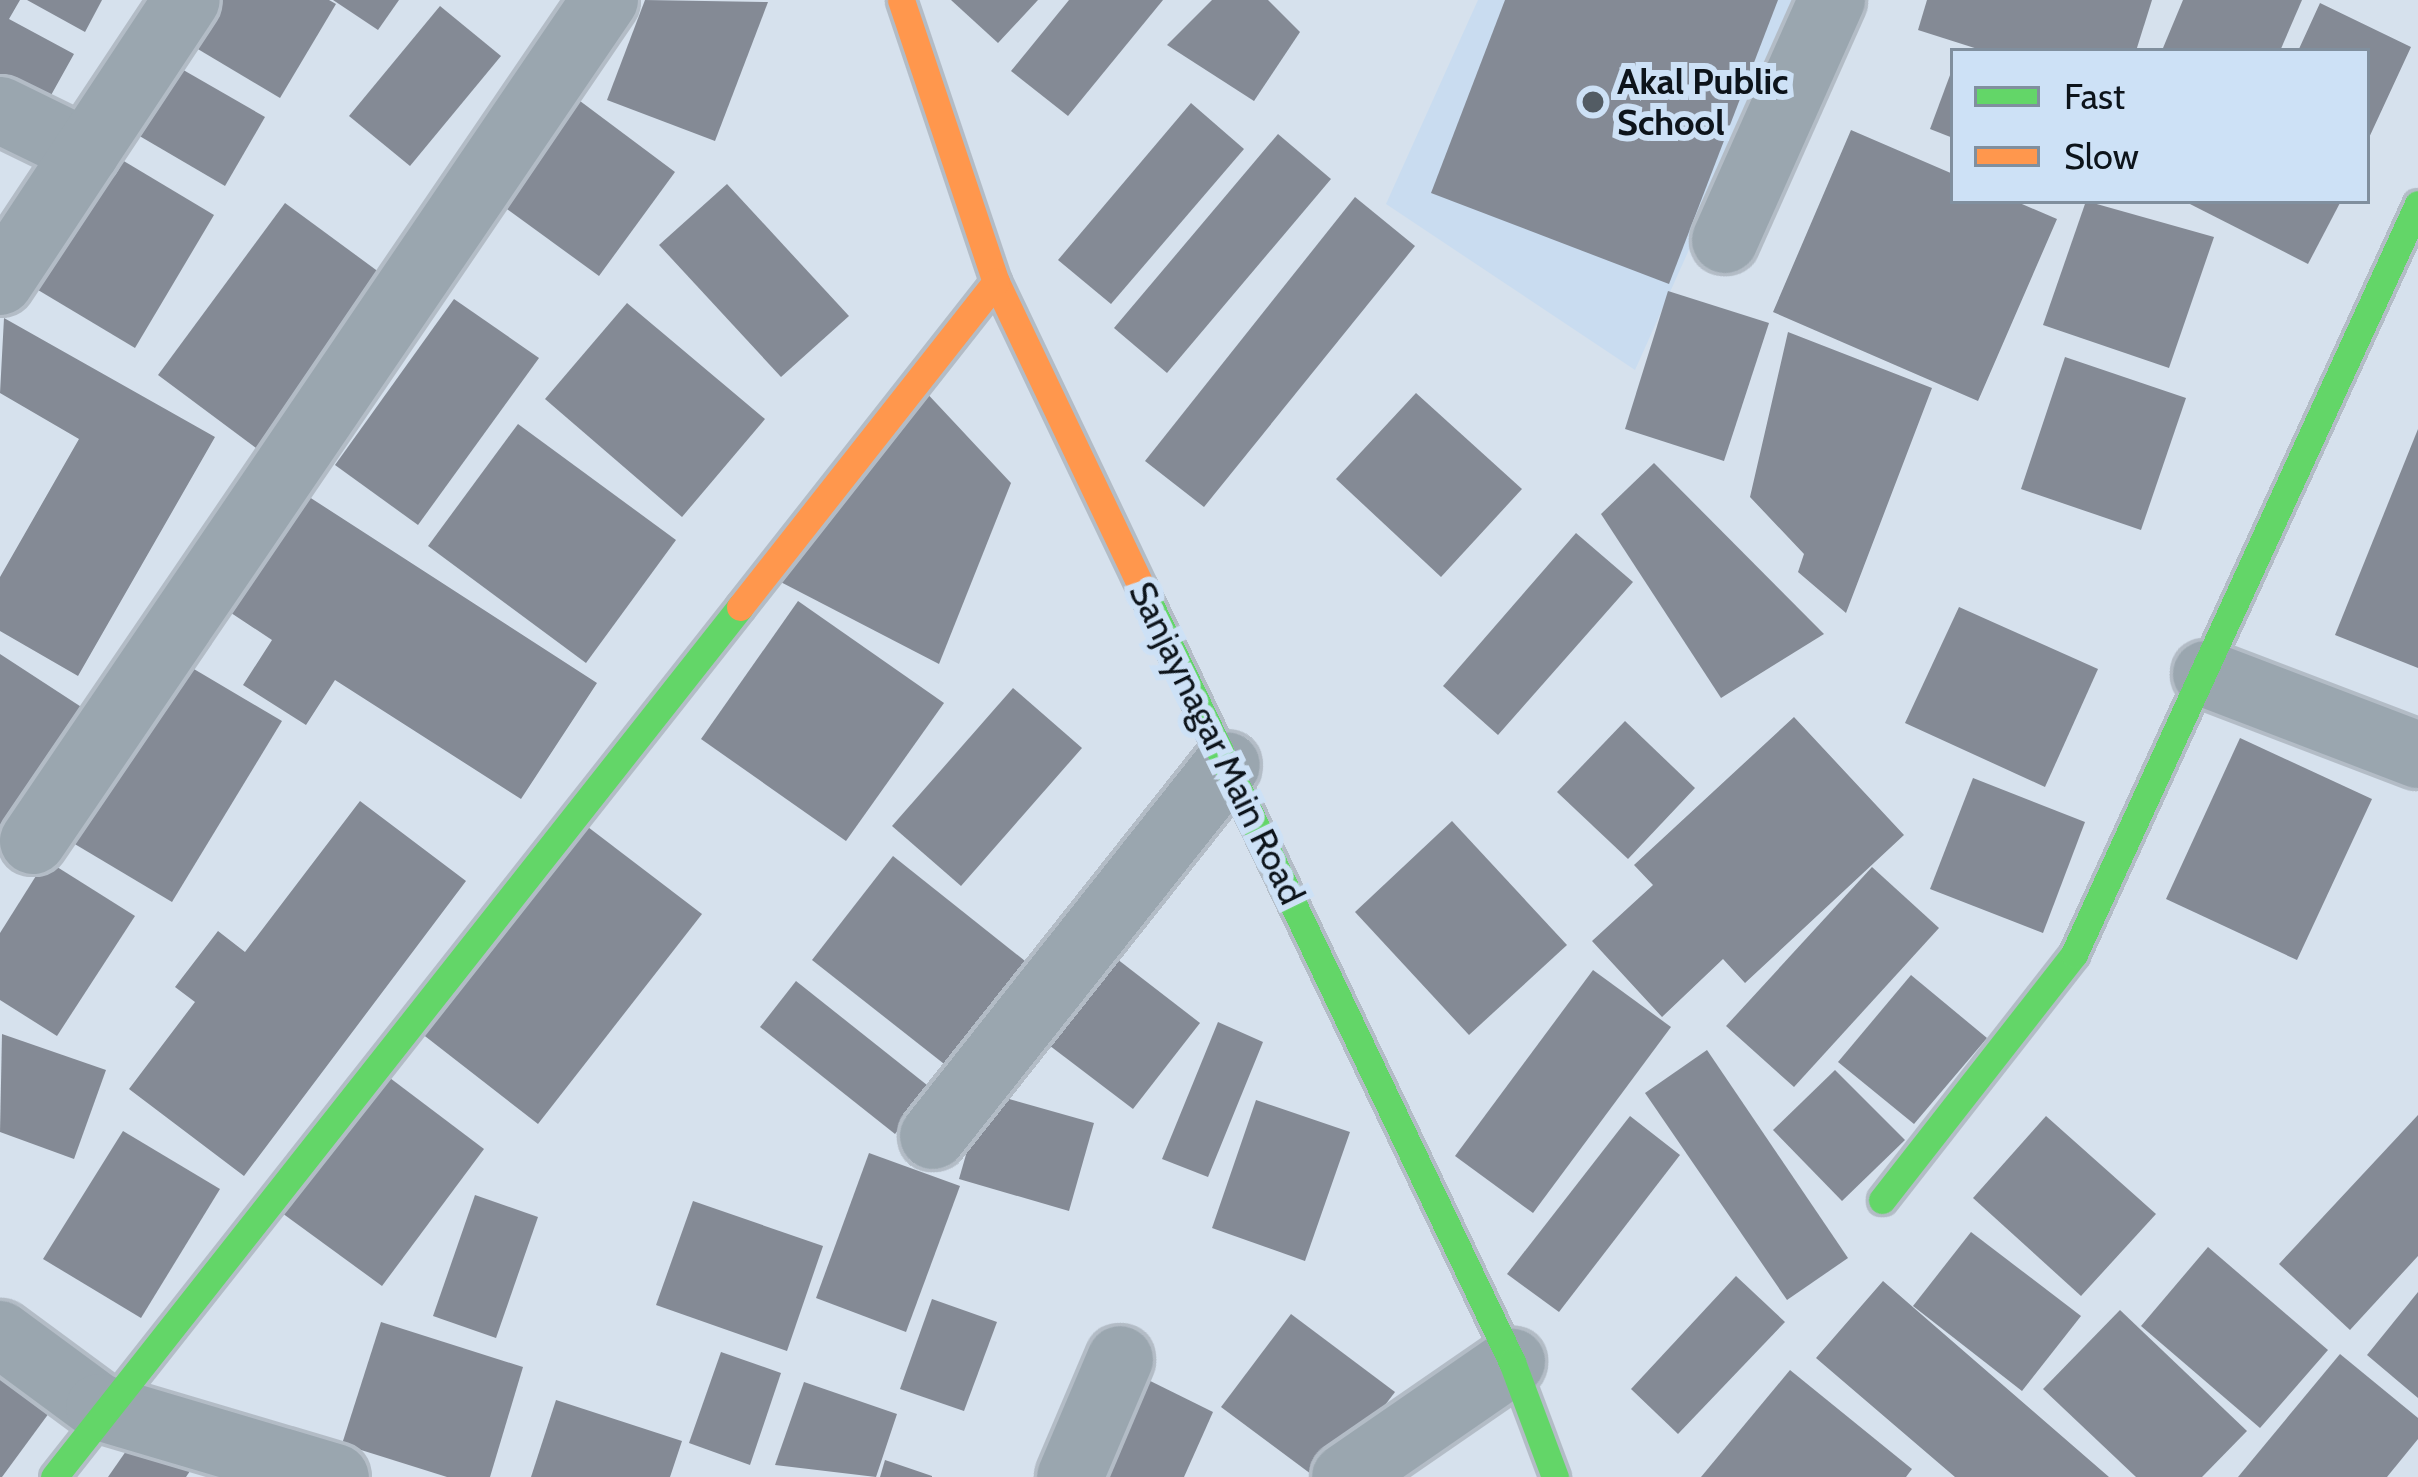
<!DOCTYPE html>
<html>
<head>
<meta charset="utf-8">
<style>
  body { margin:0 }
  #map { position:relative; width:2418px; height:1477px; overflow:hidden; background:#d6e1ed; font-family:Cabin,sans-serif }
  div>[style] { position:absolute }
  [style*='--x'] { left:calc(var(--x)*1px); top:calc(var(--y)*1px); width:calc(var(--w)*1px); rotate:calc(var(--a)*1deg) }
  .built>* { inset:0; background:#c9dcf0 }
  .building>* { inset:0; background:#848a95 }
  .roads { filter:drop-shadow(3px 0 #b3bcc6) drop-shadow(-3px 0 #b3bcc6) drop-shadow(0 3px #b3bcc6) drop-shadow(0 -3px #b3bcc6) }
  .street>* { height:66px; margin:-33px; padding:0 33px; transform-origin:33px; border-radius:33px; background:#9aa6af }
  .fast>* { height:27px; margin:-13.5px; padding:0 13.5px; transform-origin:13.5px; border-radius:13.5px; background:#63d668 }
  .slow>* { height:27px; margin:-13.5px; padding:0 13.5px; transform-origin:13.5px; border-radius:13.5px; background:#ff974d }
  .dots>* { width:33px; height:33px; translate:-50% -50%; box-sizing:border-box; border:6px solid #cde1f6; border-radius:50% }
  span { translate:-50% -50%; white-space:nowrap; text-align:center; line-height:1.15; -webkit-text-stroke:12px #cde1f6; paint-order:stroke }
  .poi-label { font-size:36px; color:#0d141b; font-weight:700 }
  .left { translate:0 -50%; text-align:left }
  .street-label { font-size:36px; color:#0d141b }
  .legend { position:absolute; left:1950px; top:48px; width:420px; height:156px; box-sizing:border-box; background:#cde1f6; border:3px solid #808f9e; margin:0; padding:15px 21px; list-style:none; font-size:36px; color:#0d141b }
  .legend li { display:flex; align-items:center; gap:24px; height:60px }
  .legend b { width:60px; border:3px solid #808f9e }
</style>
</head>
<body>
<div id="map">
  <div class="built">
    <div style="clip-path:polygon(1478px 0,1801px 0,1635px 370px,1386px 204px)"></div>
  </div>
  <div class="building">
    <div style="clip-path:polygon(0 0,20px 0,9px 19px,74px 54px,45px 106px,0 82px)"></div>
    <div style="clip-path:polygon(27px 0,102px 0,85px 32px)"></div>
    <div style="clip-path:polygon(204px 0,329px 0,336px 4px,280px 98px,181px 39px)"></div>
    <div style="clip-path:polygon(333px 0,399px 0,378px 30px)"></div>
    <div style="clip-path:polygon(645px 0,768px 2px,715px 141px,607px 100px)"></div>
    <div style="clip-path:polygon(951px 0,1038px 0,998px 43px)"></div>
    <div style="clip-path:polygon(1069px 0,1163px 0,1068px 116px,1011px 71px)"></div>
    <div style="clip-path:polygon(1212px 0,1268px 0,1300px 32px,1254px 101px,1167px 45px)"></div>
    <div style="clip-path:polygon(1505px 0,1778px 0,1669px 284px,1431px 193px)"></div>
    <div style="clip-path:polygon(1927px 0,2152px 0,2136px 51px,1984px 51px,1918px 30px)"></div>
    <div style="clip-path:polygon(2183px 0,2302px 0,2280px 51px,2171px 51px,2163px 48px)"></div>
    <div style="clip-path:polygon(2320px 3px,2411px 47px,2367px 142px,2367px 51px,2298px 51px)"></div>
    <div style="clip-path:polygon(440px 6px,501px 56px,410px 166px,349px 116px)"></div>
    <div style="clip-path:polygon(159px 56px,265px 117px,225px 186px,119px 124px)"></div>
    <div style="clip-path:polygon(1953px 67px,1953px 138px,1930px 129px)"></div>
    <div style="clip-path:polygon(568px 92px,675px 172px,599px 276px,489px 196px)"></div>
    <div style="clip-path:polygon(1191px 103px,1244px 149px,1111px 304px,1058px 260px)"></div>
    <div style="clip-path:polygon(1851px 130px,1953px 174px,1953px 201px,2015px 201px,2057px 219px,1978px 401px,1773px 312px)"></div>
    <div style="clip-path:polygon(1278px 134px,1331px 179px,1167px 373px,1114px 328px)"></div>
    <div style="clip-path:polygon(102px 148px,214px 215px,135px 348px,23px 281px)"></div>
    <div style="clip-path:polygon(727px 184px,849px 316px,781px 377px,659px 245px)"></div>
    <div style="clip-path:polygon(1355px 197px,1415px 246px,1204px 507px,1145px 461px)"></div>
    <div style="clip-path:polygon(2086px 201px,2214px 237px,2169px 368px,2043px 325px)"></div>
    <div style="clip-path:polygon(2184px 201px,2341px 201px,2308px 264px)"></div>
    <div style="clip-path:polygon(285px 203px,387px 278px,260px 451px,158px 375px)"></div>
    <div style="clip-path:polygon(1668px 291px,1769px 323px,1724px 461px,1625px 429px)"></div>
    <div style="clip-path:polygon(454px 299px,539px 358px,418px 525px,335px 465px)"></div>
    <div style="clip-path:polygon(627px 303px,765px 419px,682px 517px,545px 399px)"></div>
    <div style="clip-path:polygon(4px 318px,215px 437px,78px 676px,0 631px,0 577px,79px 439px,0 393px)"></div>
    <div style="clip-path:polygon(1788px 332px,1932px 388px,1846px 613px,1798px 572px,1804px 554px,1750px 497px)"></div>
    <div style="clip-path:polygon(2065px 357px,2186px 398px,2141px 530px,2021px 489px)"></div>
    <div style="clip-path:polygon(922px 388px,1011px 483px,939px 664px,771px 577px)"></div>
    <div style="clip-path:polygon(1416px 393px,1522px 489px,1441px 577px,1336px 479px)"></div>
    <div style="clip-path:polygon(518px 424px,676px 540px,586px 663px,428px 546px)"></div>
    <div style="clip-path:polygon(2418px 429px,2418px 668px,2335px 635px)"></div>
    <div style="clip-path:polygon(1654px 463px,1824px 634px,1721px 698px,1601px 514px)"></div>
    <div style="clip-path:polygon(286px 482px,597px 683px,521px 799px,335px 680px,306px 725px,243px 685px,272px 640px,210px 599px)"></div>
    <div style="clip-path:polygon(1576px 533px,1633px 582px,1498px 735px,1443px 686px)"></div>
    <div style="clip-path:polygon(798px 601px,944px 703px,846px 841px,701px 739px)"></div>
    <div style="clip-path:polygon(1959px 607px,2098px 669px,2045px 787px,1905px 723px)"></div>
    <div style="clip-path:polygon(0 654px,89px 712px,7px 838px,0 834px)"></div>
    <div style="clip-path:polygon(177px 659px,282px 721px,172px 902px,68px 840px)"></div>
    <div style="clip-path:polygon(1013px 688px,1082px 748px,961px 886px,892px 826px)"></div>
    <div style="clip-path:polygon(1794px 717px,1904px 835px,1745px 983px,1723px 959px,1662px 1017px,1592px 941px,1653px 885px,1634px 865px)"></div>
    <div style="clip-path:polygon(1625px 721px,1695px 788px,1628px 859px,1557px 792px)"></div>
    <div style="clip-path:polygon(2240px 738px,2372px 799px,2297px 960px,2166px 899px)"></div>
    <div style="clip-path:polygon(1973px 778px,2085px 822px,2043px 933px,1930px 889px)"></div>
    <div style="clip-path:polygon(360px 801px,466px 881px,244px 1176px,129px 1089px,195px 1002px,175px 987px,218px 931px,245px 952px)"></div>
    <div style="clip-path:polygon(1452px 821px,1567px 945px,1469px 1035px,1355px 912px)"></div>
    <div style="clip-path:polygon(584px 824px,702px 914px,538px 1124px,421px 1033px)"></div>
    <div style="clip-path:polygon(893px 856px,1030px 965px,948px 1067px,812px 960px)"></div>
    <div style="clip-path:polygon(46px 860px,135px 916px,57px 1036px,0 1000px,0 933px)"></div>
    <div style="clip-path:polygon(1872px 867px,1939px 928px,1794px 1087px,1726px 1026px)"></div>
    <div style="clip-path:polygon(1108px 952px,1200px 1023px,1133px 1109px,1041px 1039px)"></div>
    <div style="clip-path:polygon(1593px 970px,1671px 1027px,1533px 1213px,1455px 1156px)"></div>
    <div style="clip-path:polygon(1911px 975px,1987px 1038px,1914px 1124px,1838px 1062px)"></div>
    <div style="clip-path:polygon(796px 981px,932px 1089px,895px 1134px,760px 1027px)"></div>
    <div style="clip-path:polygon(1218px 1022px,1263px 1042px,1208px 1177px,1162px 1159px)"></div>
    <div style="clip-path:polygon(2px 1034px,106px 1070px,74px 1159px,0 1132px)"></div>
    <div style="clip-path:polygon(1707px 1050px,1848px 1258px,1787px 1300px,1645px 1093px)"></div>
    <div style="clip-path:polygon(1835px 1070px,1905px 1140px,1842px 1201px,1773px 1130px)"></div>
    <div style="clip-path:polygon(386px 1075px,484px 1149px,382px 1286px,282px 1213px)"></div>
    <div style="clip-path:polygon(984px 1092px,1094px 1123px,1069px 1211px,959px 1179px)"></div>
    <div style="clip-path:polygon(1256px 1100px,1350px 1132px,1305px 1261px,1212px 1228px)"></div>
    <div style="clip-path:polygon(2418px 1115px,2418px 1256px,2350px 1330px,2279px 1264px)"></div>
    <div style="clip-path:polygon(1630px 1116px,1680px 1155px,1559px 1312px,1507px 1274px)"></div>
    <div style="clip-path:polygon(2046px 1116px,2156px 1214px,2081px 1296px,1973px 1198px)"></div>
    <div style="clip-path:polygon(123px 1131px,220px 1189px,141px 1318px,43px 1259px)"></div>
    <div style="clip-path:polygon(869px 1153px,960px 1186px,906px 1332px,816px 1298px)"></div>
    <div style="clip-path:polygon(475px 1195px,538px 1217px,496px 1338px,433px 1316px)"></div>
    <div style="clip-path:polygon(693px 1201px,823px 1246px,787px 1351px,656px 1305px)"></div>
    <div style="clip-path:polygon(1971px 1232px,2081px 1316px,2022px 1391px,1913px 1306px)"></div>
    <div style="clip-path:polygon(2208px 1247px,2328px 1350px,2260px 1428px,2141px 1326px)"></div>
    <div style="clip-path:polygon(1736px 1276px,1785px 1322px,1678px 1434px,1631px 1389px)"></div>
    <div style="clip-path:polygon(1883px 1281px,1914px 1308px,2109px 1477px,1955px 1477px,1816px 1358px)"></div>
    <div style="clip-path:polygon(2418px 1292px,2418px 1398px,2367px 1355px)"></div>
    <div style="clip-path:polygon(932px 1299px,997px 1322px,964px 1411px,900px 1389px)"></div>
    <div style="clip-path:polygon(2120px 1310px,2247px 1431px,2202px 1477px,2136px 1477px,2043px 1389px)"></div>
    <div style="clip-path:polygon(1291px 1314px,1395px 1392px,1330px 1477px,1315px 1477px,1221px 1407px)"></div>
    <div style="clip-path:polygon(381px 1322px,523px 1367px,490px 1477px,447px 1477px,342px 1444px)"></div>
    <div style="clip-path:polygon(721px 1352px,781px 1373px,750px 1465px,689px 1443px)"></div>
    <div style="clip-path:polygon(2340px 1354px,2418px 1418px,2418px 1439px,2387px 1477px,2238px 1477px)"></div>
    <div style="clip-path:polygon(0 1362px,63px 1394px,2px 1477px,0 1477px)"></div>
    <div style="clip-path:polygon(1126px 1369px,1213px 1412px,1184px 1477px,1081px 1477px)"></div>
    <div style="clip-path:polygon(1790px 1370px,1912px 1469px,1906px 1477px,1701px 1477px)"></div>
    <div style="clip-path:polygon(804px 1382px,897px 1414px,876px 1477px,775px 1465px)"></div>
    <div style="clip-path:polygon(556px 1400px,682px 1441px,670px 1477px,531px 1477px)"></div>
    <div style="clip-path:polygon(140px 1431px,192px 1468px,186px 1477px,108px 1477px)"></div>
    <div style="clip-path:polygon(885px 1460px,932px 1476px,932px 1477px,880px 1477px)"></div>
  </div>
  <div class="roads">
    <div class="street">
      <div style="--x:0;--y:110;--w:96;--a:26"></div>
      <div style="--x:1725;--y:240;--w:263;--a:-66"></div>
      <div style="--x:0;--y:282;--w:338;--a:-56.5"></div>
      <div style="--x:2206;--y:674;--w:227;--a:20.9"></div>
      <div style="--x:33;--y:841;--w:1017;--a:-55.78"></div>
      <div style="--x:933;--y:1136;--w:473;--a:-51.6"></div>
      <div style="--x:0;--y:1334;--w:123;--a:36.4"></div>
      <div style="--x:99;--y:1407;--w:247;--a:16.5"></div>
      <div style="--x:1070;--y:1477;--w:128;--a:-67"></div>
      <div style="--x:1345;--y:1477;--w:203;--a:-34.6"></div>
    </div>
    <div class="fast">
      <div style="--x:1142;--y:588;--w:858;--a:64.45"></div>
      <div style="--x:1512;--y:1362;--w:123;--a:69.5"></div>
      <div style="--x:1882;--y:1200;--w:312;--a:-52"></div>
      <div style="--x:2074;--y:954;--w:825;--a:-65.36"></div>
      <div style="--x:54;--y:1477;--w:1108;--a:-51.74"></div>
    </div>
    <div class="slow">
      <div style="--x:901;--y:0;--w:298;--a:71.4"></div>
      <div style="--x:996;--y:282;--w:339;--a:64.5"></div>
      <div style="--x:740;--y:607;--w:414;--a:-51.8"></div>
    </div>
  </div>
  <div class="dots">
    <div style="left:1593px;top:102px;background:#535c64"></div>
  </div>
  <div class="poi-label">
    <span class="left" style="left:1617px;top:102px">Akal Public<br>School</span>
  </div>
  <div class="street-label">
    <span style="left:1217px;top:743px;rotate:64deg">Sanjaynagar Main Road</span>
  </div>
  <ul class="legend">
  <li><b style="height:15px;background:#63d668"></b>Fast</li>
  <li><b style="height:15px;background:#ff974d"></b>Slow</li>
  </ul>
</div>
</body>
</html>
